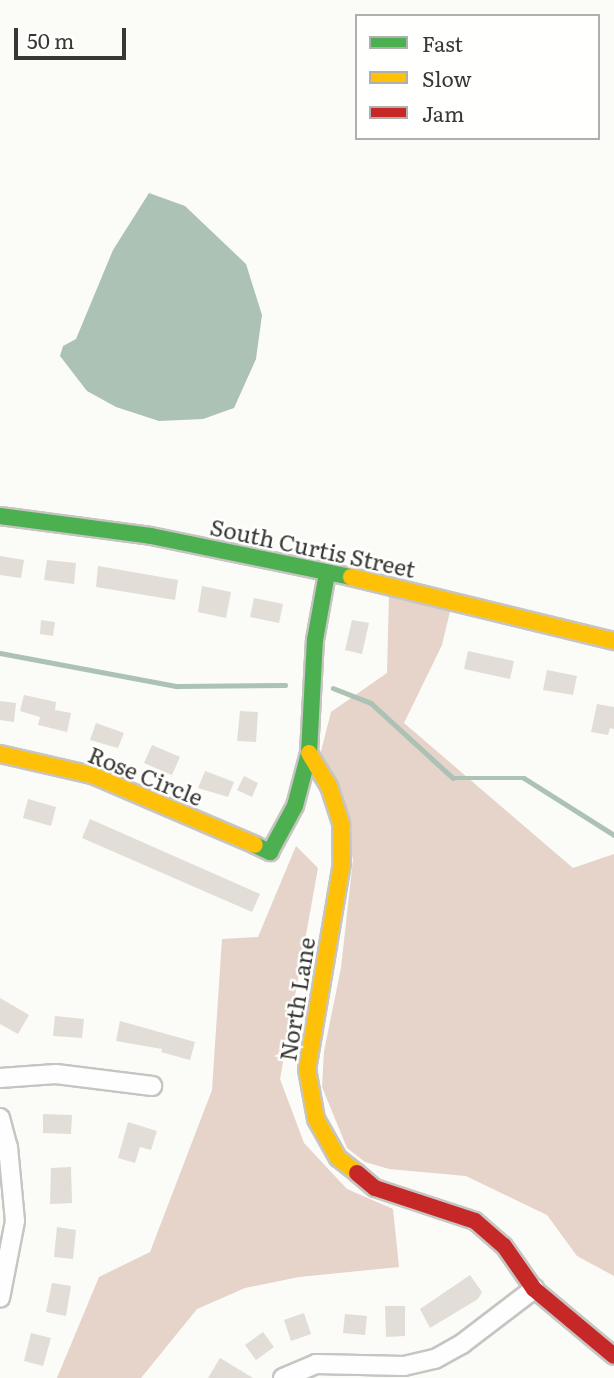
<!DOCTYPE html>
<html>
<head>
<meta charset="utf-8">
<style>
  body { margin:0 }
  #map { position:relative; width:614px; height:1378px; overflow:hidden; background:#fbfbf7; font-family:Literata,serif }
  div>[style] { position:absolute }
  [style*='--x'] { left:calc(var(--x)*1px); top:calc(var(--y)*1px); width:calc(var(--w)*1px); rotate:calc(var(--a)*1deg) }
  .forest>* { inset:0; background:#e6d3ca }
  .water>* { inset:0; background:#abc2b5 }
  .stream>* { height:4.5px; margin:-2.25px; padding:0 2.25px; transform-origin:2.25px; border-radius:2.25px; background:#abc2b5 }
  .building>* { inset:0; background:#e2ddd7 }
  .roads { filter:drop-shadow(2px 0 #c6c5c2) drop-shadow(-2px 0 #c6c5c2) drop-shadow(0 2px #c6c5c2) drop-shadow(0 -2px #c6c5c2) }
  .street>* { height:18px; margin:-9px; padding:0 9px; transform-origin:9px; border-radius:9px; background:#fefefe }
  .fast>* { height:16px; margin:-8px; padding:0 8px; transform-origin:8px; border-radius:8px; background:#4caf50 }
  .slow>* { height:16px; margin:-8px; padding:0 8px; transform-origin:8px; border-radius:8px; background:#ffc107 }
  .jam>* { height:16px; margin:-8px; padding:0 8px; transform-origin:8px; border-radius:8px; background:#c62828 }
  span { translate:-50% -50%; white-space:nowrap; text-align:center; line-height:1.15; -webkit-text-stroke:5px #fffffe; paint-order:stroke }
  .street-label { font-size:23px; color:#373734 }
  .legend { position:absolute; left:355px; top:14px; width:245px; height:126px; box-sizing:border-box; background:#fffffe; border:2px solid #afafad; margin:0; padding:9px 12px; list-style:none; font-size:21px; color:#373734 }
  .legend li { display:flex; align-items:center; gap:14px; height:35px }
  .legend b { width:35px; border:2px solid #afafad }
  .scale { position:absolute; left:14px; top:28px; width:112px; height:32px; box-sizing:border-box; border:4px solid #373734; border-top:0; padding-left:9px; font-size:21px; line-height:24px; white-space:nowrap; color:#373734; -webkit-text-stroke:5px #fffffe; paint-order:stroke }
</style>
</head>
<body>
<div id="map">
  <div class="forest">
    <div style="clip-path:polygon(389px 595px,451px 607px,442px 645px,404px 723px,573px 868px,614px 854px,614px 1276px,577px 1256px,547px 1215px,466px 1176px,389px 1169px,365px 1162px,347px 1148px,322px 1087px,324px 1051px,341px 968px,353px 859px,319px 759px,331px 712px,387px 673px)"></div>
    <div style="clip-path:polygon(296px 846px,318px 868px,280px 1079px,304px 1143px,347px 1189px,393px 1209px,399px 1267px,299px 1277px,245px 1288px,197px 1309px,141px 1378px,57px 1378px,99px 1277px,150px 1252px,212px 1090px,222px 939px,258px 937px)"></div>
  </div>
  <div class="water">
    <div style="clip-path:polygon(149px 193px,185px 206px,246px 264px,262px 315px,256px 359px,234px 408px,203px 419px,159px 421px,116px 407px,87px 391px,60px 356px,63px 346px,76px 339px,113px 250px)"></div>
  </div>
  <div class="stream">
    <div style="--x:0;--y:653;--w:180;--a:10.6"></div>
    <div style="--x:177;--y:686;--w:108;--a:-0.5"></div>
    <div style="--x:333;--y:688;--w:41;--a:21.5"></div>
    <div style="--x:371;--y:703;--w:111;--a:42.4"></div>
    <div style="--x:453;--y:778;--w:71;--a:0"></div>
    <div style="--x:524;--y:778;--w:107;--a:32.3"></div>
  </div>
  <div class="building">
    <div style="clip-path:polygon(0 556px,24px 560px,21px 578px,0 575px)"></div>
    <div style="clip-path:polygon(47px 560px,76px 563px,74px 584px,44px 580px)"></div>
    <div style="clip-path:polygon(98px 566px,178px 580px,175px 600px,96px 587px)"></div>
    <div style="clip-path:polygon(202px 586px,231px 592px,226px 618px,198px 612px)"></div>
    <div style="clip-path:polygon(254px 598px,283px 604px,279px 623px,250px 617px)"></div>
    <div style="clip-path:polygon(41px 620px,55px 622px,53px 636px,40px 634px)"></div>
    <div style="clip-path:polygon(352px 620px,369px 623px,362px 654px,345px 650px)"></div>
    <div style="clip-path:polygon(468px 651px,514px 661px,510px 679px,464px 669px)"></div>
    <div style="clip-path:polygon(547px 670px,577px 676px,573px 695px,543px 690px)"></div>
    <div style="clip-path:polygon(24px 695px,56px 702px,55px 710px,71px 713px,67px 732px,38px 725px,40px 717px,20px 711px)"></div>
    <div style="clip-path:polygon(0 701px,16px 703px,14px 722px,0 720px)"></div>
    <div style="clip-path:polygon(597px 704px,614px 707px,614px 729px,610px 728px,608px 735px,591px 732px)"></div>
    <div style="clip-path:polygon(240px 711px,258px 712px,256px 742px,237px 741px)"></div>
    <div style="clip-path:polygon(96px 723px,124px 733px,118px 748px,90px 740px)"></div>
    <div style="clip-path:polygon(152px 745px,180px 757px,172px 775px,144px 763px)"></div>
    <div style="clip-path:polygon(205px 771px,234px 782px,228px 797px,198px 788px)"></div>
    <div style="clip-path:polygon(244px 776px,258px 783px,252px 797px,237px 790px)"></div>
    <div style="clip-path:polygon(28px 799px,56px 807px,51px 826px,23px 818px)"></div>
    <div style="clip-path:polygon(90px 819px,260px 894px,252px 912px,82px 838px)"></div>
    <div style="clip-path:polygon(0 998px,29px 1015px,18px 1034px,0 1024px)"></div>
    <div style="clip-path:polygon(55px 1016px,84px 1019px,82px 1038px,53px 1036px)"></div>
    <div style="clip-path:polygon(120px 1021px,195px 1042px,190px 1060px,161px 1052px,162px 1049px,116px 1041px)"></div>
    <div style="clip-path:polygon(43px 1114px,72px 1115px,71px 1134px,43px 1133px)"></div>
    <div style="clip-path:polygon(128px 1122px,157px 1131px,151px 1150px,140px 1147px,135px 1163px,118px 1158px)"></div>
    <div style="clip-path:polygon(71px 1167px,72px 1203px,50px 1204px,51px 1168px)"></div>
    <div style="clip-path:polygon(57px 1227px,76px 1230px,73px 1259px,54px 1257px)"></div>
    <div style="clip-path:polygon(470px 1275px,482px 1292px,478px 1299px,430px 1328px,420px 1309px)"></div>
    <div style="clip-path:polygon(52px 1283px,71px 1286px,66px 1316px,46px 1312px)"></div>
    <div style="clip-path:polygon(385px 1306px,405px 1306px,405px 1336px,386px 1337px)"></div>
    <div style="clip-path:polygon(304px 1313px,311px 1334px,291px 1341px,284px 1320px)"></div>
    <div style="clip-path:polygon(345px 1314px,367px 1316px,365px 1335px,343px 1333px)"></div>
    <div style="clip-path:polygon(263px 1332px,274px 1347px,256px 1360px,245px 1345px)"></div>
    <div style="clip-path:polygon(31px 1333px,51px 1338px,43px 1366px,24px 1361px)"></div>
    <div style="clip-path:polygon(220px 1358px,253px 1378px,208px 1378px)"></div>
  </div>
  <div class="roads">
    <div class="street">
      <div style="--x:0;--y:1078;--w:56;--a:-4.1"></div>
      <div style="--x:56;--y:1074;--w:97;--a:7.1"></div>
      <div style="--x:0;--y:1118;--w:30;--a:75"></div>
      <div style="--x:8;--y:1147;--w:74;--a:84.6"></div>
      <div style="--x:15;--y:1221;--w:78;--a:101"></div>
      <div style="--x:283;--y:1378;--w:36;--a:-23"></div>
      <div style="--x:316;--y:1364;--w:88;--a:1.3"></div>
      <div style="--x:404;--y:1366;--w:32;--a:-13"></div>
      <div style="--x:435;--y:1359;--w:31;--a:-29"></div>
      <div style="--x:462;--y:1344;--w:91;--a:-37.4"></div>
    </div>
    <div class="fast">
      <div style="--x:0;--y:516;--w:152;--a:7.5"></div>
      <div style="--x:151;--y:536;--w:204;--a:11.6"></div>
      <div style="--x:255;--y:845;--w:17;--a:25"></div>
      <div style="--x:270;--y:852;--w:52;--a:-61.5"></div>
      <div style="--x:295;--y:806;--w:55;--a:-75.2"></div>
      <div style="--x:309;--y:753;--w:113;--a:-87"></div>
      <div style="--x:315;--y:640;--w:68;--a:-79.8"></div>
    </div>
    <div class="slow">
      <div style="--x:351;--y:577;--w:271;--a:13.7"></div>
      <div style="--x:309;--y:753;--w:39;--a:59"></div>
      <div style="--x:329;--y:786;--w:40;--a:72"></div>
      <div style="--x:341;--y:824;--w:39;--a:89"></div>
      <div style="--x:342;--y:863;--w:209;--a:99.6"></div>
      <div style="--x:307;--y:1069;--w:51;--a:79.8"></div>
      <div style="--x:316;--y:1119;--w:45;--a:60.6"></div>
      <div style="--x:338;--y:1158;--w:24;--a:38"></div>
      <div style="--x:0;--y:754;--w:94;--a:12.9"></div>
      <div style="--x:92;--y:775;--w:177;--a:23.2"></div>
    </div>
    <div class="jam">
      <div style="--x:357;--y:1173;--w:23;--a:40"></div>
      <div style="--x:375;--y:1188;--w:105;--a:18.3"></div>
      <div style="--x:475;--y:1221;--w:38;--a:41"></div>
      <div style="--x:504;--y:1246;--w:52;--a:55.1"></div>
      <div style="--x:534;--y:1289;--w:104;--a:39.9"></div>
    </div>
  </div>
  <div class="street-label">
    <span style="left:313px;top:547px;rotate:12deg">South Curtis Street</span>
    <span style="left:146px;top:775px;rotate:22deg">Rose Circle</span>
    <span style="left:296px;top:999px;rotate:-81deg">North Lane</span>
  </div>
  <ul class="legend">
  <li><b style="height:9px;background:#4caf50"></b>Fast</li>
  <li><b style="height:9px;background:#ffc107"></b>Slow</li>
  <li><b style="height:9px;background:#c62828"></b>Jam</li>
  </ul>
  <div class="scale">50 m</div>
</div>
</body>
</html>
